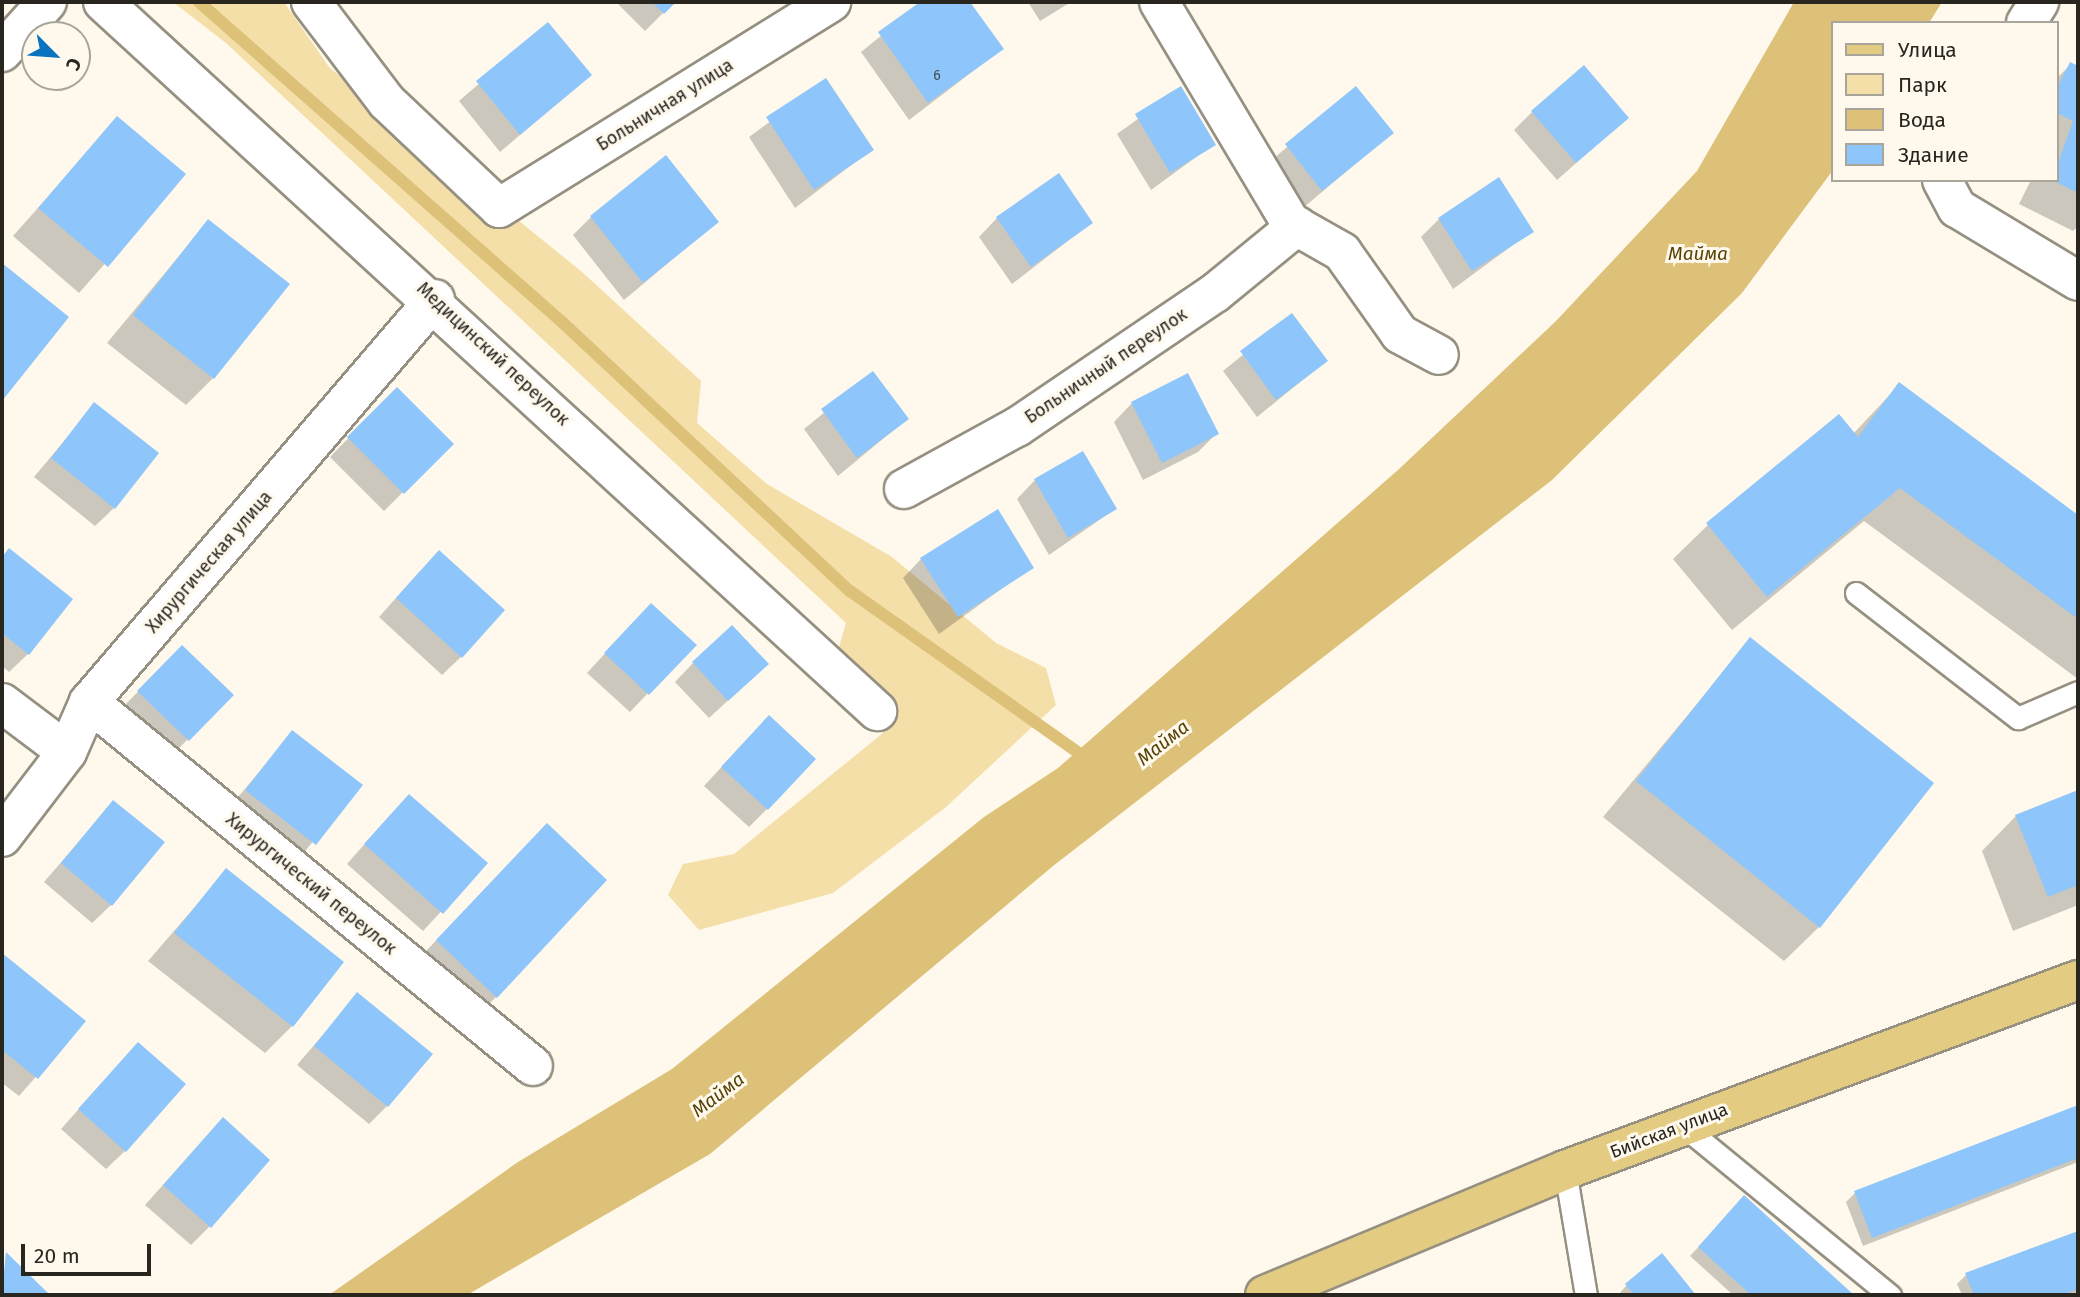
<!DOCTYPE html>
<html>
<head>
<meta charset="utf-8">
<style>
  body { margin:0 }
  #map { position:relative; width:2080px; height:1297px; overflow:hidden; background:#fef9ec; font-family:"Fira Sans",sans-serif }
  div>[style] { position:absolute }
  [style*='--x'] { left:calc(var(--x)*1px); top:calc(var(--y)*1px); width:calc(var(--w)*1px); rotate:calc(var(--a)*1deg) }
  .green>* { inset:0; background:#f4dfa9 }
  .water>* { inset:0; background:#ddc179 }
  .shadow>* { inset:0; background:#0003 }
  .stream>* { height:12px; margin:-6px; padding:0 6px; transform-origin:6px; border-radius:6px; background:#ddc179 }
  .building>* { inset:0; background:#8ec5fb }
  .roads { filter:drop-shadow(2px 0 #959081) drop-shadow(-2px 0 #959081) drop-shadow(0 2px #959081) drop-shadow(0 -2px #959081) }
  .lane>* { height:21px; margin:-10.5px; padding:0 10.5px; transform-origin:10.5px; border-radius:10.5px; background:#fff }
  .street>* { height:38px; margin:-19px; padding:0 19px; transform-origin:19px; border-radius:19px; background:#fff }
  .primary>* { height:38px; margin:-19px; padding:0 19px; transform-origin:19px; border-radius:19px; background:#e3cb82 }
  span { translate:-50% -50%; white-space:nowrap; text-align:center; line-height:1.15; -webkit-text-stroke:6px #fef9ec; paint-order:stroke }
  .number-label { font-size:14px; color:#424e57 }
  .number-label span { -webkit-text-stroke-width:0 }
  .street-label { font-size:18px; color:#292620 }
  .water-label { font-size:19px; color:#564308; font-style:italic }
  .frame { position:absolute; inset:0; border:4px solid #292620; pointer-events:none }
  .legend { position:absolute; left:1831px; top:21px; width:228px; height:161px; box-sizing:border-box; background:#fef9ec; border:2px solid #a9a59a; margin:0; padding:9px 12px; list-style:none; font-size:21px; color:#292620 }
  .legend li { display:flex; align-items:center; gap:14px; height:35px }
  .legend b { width:35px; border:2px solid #a9a59a }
  .north { position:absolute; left:21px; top:21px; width:70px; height:70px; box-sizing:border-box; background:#fef9ec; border:2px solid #a9a59a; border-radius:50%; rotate:115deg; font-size:19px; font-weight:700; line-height:28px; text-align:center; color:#292620 }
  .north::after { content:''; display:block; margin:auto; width:24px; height:32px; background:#0a73bf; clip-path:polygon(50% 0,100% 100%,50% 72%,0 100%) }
  .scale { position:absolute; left:21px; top:1244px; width:130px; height:32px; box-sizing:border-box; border:4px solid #292620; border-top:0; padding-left:9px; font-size:21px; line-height:24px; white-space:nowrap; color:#292620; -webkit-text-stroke:5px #fef9ec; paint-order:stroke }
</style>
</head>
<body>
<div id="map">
  <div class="green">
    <div style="clip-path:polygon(173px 2px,284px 2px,329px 67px,582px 272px,701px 381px,697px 423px,767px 484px,892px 557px,996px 643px,1046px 668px,1056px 705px,946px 807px,833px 893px,699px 930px,668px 895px,683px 864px,734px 854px,883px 733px,837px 654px,846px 623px,226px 43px)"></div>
  </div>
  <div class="water">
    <div style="clip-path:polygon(1794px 2px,1942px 2px,1929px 23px,1833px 23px,1833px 170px,1742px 293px,1552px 480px,1053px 866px,710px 1154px,467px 1295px,329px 1295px,518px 1162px,672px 1069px,984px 817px,1058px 768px,1398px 470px,1556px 321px,1697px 171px)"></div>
  </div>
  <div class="shadow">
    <div style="clip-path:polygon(616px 2px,674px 2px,645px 31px)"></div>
    <div style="clip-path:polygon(923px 2px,968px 2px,1002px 49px,909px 120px,861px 52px)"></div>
    <div style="clip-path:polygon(1028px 2px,1071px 2px,1040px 21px)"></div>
    <div style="clip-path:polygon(548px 24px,590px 75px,500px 152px,459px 101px)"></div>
    <div style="clip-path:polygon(2071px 64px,2078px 68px,2078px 226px,2073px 231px,2019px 204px,2031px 180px,2057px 180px,2057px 78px)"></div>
    <div style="clip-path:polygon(826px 80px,871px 150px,795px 208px,749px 137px)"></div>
    <div style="clip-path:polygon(1181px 88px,1214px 144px,1151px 190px,1117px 134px)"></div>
    <div style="clip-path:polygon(1356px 89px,1392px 133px,1303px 208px,1267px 164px)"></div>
    <div style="clip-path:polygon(1532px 112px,1627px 118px,1557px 180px,1514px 130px)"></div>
    <div style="clip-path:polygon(118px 118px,184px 174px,79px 293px,13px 236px)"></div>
    <div style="clip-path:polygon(591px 217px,717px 222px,624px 300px,573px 235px)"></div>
    <div style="clip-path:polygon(997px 218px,1091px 223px,1012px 284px,979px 237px)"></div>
    <div style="clip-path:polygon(1439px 219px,1532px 231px,1453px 289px,1421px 237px)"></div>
    <div style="clip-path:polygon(208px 221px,213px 378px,186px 405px,107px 343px)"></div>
    <div style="clip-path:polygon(2px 265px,67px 317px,2px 398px)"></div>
    <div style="clip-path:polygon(1292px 315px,1326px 361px,1257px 417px,1223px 371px)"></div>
    <div style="clip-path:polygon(873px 373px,907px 419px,838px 476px,804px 429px)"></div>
    <div style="clip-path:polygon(1899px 385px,2078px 517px,2078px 679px,1864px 521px,1732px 630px,1673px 559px,1708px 525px,1853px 434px)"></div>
    <div style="clip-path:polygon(396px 389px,451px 444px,384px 511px,330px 457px)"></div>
    <div style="clip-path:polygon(1132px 403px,1217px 433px,1198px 452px,1143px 480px,1114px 422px)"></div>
    <div style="clip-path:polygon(95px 404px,114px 508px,95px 526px,34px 477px)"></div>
    <div style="clip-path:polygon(1035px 480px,1115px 509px,1049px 555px,1017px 499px)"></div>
    <div style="clip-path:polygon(9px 550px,28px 654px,9px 672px,2px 666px,2px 557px)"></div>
    <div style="clip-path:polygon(921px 559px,1032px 567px,939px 634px,903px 578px)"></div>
    <div style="clip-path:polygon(420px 571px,461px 657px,442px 675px,379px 617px)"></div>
    <div style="clip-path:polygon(632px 624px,694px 645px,630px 712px,587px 673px)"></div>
    <div style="clip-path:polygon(1751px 639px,1819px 927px,1784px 961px,1603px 817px)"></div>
    <div style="clip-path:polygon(182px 647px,232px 695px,169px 758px,120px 710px)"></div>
    <div style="clip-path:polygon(693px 663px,748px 682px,709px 718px,675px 682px)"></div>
    <div style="clip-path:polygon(293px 732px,360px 785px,296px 862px,228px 809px)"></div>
    <div style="clip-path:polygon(750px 736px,767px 809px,749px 827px,704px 786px)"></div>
    <div style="clip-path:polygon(2078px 792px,2078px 905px,2013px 931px,1982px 851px,2016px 816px)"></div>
    <div style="clip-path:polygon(113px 802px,111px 905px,92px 923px,44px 882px)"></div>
    <div style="clip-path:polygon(391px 814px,485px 864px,423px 931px,347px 864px)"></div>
    <div style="clip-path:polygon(520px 852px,496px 997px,469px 1024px,410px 968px)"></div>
    <div style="clip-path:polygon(226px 871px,292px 1026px,265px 1053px,148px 961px)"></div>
    <div style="clip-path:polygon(2px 956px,84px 1022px,19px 1096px,2px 1083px)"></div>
    <div style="clip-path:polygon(358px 994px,387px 1106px,369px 1124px,297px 1065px)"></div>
    <div style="clip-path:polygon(120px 1063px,125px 1151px,106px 1169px,61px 1129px)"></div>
    <div style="clip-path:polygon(2078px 1107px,2078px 1162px,1863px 1246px,1846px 1202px,1855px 1193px)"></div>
    <div style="clip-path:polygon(205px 1138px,209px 1227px,191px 1245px,145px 1205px)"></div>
    <div style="clip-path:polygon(1744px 1198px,1851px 1295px,1733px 1295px,1690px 1256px)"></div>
    <div style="clip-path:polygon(2078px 1233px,2078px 1294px,1962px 1295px,1957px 1284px,1966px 1275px)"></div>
    <div style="clip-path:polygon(6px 1254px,47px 1295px,2px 1295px)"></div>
    <div style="clip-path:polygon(1662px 1256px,1694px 1295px,1618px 1295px,1626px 1286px)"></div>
  </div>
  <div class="stream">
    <div style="--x:199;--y:2;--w:482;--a:41.4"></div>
    <div style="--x:561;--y:321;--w:396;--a:43.1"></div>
    <div style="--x:850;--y:591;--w:294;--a:35.3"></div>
  </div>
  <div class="building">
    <div style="clip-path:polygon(652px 2px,676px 2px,664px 14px)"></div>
    <div style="clip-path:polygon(920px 2px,970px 2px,1004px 49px,928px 103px,878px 32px)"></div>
    <div style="clip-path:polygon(548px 22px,592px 75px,520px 135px,476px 81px)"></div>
    <div style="clip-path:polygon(2070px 62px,2078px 66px,2078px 193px,2052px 180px,2073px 121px,2057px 113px,2057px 88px)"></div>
    <div style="clip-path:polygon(1584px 65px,1629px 118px,1576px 163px,1531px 111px)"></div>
    <div style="clip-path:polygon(826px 78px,874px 150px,814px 190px,766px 117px)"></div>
    <div style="clip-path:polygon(1181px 86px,1216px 145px,1170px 173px,1135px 114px)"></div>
    <div style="clip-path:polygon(1356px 86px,1394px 133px,1322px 191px,1285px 144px)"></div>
    <div style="clip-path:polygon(117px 116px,186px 174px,108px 267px,38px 208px)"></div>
    <div style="clip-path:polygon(666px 155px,719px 222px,643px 283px,590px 216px)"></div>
    <div style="clip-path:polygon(1059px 173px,1093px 223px,1031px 267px,996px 217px)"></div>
    <div style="clip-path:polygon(1499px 177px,1534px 232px,1472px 271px,1438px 218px)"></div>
    <div style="clip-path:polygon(208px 219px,290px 284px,214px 379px,133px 315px)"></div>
    <div style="clip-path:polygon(2px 263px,69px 317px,2px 401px)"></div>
    <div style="clip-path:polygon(1292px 313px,1328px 361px,1276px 400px,1240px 351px)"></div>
    <div style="clip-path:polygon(873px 371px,909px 419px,857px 458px,821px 409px)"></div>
    <div style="clip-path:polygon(1188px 373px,1219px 434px,1162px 463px,1131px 402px)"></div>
    <div style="clip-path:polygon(1899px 382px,2078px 515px,2078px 619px,1900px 488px,1767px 597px,1706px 523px,1839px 414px,1858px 437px)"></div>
    <div style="clip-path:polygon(397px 387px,454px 444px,404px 494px,347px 437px)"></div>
    <div style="clip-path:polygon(94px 402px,159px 453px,115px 509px,51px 458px)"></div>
    <div style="clip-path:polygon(1083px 451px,1117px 509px,1068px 538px,1034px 479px)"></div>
    <div style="clip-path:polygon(998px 509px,1034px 568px,958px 617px,920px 558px)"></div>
    <div style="clip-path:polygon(9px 548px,73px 599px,29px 655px,2px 633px,2px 557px)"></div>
    <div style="clip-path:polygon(439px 550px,505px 610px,462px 658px,396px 598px)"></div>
    <div style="clip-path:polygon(651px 603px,697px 645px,649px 695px,604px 653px)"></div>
    <div style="clip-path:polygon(732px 625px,769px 664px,728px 701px,692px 662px)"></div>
    <div style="clip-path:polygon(1750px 637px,1934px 783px,1820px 928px,1636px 781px)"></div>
    <div style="clip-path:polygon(182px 645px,234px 695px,189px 741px,137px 691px)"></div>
    <div style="clip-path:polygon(769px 715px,816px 759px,768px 810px,721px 767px)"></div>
    <div style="clip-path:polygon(292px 730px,363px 785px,316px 845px,245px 790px)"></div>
    <div style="clip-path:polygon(2078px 790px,2078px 885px,2048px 897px,2015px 815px)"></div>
    <div style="clip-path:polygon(409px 794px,488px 863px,443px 914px,364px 844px)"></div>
    <div style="clip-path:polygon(113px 800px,165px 842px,112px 906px,61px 863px)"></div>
    <div style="clip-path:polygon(547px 823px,607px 880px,497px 998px,436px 940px)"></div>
    <div style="clip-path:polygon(226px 868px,344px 962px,293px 1027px,174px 933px)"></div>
    <div style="clip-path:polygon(2px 953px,86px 1021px,38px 1079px,2px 1050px)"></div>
    <div style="clip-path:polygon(357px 992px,433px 1054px,388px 1107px,314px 1046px)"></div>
    <div style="clip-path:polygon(138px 1042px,186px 1084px,126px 1152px,78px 1109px)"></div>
    <div style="clip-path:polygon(2078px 1105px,2078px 1158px,1872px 1238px,1854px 1191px)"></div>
    <div style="clip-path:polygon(223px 1117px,270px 1160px,211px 1228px,163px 1185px)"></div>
    <div style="clip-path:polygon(1744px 1195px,1854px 1295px,1751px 1295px,1698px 1247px)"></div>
    <div style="clip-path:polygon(2078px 1231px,2078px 1289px,2062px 1295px,1974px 1295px,1965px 1273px)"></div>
    <div style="clip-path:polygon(6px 1252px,50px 1295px,2px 1295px)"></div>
    <div style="clip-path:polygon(1662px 1253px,1696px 1295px,1634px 1295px,1625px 1284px)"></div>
  </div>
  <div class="roads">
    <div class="lane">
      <div style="--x:1856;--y:593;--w:205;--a:37.7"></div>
      <div style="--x:2018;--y:718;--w:65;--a:-23.4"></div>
      <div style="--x:1682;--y:1125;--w:269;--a:39.3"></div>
      <div style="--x:1565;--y:1170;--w:127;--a:80.5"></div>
    </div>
    <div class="street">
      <div style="--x:103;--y:2;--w:1050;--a:42.49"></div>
      <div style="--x:311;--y:2;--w:126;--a:52.8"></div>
      <div style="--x:387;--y:102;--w:154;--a:43.4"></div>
      <div style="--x:499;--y:208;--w:391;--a:-31.8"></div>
      <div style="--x:1159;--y:2;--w:257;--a:59.2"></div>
      <div style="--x:1291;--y:223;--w:59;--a:29.6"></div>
      <div style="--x:1342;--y:252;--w:100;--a:54.7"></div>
      <div style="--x:1400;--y:334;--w:44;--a:28.3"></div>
      <div style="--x:2026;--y:23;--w:25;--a:-58"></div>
      <div style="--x:2;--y:52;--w:67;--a:-48"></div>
      <div style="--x:1942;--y:180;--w:32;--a:62"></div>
      <div style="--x:1957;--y:208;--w:141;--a:31.1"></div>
      <div style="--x:904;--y:489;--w:129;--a:-28.8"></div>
      <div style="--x:1017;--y:427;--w:239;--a:-34.1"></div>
      <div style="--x:1215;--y:293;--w:106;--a:-39.3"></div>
      <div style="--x:89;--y:702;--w:574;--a:39.35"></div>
      <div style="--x:2;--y:703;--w:81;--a:37"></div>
      <div style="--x:2;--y:837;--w:107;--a:-52.6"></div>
      <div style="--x:67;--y:752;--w:55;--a:-66.3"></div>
      <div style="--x:89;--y:702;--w:531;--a:-49.35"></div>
    </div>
    <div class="primary">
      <div style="--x:1265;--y:1295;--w:325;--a:-22.6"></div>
      <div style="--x:1565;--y:1170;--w:547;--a:-20.32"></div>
    </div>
  </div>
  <div class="number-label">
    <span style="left:937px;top:76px">6</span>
  </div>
  <div class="street-label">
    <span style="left:665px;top:105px;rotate:-32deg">Больничная улица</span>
    <span style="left:493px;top:354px;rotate:43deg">Медицинский переулок</span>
    <span style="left:1106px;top:366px;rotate:-34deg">Больничный переулок</span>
    <span style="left:209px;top:562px;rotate:-49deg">Хирургическая улица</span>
    <span style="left:311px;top:884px;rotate:39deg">Хирургический переулок</span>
    <span style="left:1669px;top:1131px;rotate:-21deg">Бийская улица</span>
  </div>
  <div class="water-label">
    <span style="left:1698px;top:254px">Майма</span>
    <span style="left:1163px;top:743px;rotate:-38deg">Майма</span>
    <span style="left:718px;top:1095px;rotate:-37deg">Майма</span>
  </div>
  <div class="frame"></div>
  <ul class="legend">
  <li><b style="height:9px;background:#e3cb82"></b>Улица</li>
  <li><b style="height:19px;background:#f4dfa9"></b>Парк</li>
  <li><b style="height:19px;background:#ddc179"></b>Вода</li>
  <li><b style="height:19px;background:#8ec5fb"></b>Здание</li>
  </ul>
  <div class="north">С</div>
  <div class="scale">20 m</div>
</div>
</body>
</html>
